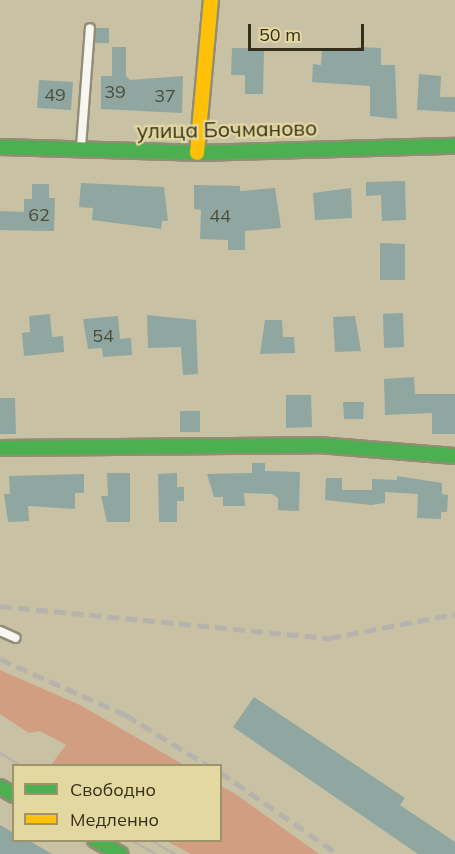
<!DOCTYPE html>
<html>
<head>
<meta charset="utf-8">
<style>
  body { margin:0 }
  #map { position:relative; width:455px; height:854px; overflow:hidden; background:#c8c1a4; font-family:Mulish,sans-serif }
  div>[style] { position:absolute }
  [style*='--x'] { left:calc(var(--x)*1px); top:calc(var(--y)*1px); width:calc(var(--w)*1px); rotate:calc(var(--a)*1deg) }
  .forest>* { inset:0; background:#d29e82 }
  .building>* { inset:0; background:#8fa7a0 }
  .roads { filter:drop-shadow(2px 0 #928d75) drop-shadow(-2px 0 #928d75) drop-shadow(0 2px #928d75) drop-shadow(0 -2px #928d75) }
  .lane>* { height:8px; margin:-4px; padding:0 4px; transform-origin:4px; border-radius:4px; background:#f7f6f1 }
  .fast>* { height:14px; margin:-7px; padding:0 7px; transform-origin:7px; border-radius:7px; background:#4caf50 }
  .slow>* { height:14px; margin:-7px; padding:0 7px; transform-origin:7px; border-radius:7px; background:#ffc107 }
  .tram>* { height:1.5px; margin:-0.75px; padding:0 0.75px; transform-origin:0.75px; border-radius:0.75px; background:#b5b3ac }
  .rail>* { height:4.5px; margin-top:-2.25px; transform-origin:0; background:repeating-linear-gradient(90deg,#b5b3ac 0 12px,transparent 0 18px) }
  span { translate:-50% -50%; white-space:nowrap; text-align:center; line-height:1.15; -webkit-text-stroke:4.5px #e4d8a1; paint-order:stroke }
  .number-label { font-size:18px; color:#4b4d3c }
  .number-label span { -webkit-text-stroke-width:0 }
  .street-label { font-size:21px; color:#342f1a }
  .legend { position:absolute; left:12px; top:764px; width:210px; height:78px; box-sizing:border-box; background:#e4d8a1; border:2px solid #9e946b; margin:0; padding:8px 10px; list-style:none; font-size:18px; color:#342f1a }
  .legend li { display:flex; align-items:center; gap:12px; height:30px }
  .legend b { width:30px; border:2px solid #9e946b }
  .scale { position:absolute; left:248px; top:24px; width:116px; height:27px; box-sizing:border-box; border:3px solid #342f1a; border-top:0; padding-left:8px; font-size:18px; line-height:21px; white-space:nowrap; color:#342f1a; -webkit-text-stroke:4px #e4d8a1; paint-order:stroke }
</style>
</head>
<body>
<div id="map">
  <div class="forest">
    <div style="clip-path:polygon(0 670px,80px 705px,184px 765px,51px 765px,66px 745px,40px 731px,29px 733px,0 714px)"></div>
    <div style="clip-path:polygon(221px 786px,234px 793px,319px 854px,191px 854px,167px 841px,220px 840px)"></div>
  </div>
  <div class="building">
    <div style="clip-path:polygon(96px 28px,109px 28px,109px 43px,95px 43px)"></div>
    <div style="clip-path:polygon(112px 47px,126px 47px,126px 76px,130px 80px,183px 76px,182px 113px,101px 109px,101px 76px,112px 76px)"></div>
    <div style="clip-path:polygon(357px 47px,381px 48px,381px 65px,395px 65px,397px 119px,370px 116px,370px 86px,312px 82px,313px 64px,321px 65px,322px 50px,357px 51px)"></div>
    <div style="clip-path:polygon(232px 48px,264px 48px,263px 94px,245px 94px,245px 75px,231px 75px)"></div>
    <div style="clip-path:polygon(419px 74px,441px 76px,440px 97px,455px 97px,455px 112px,417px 110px)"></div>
    <div style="clip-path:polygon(39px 80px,73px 82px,71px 110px,37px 108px)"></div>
    <div style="clip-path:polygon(405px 181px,406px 220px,382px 221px,381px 195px,366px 196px,366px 182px)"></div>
    <div style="clip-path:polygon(81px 183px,164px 187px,168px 221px,162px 221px,161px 229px,92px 220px,93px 208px,79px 207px)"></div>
    <div style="clip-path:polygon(32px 184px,49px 184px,49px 198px,55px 198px,54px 231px,0 230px,0 211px,24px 212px,24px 199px,32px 199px)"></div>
    <div style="clip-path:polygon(194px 185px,240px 186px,240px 191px,275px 188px,281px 228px,245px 231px,245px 250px,228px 250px,228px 240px,200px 239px,201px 210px,194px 209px)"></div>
    <div style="clip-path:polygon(351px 188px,352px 218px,315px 220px,313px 193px)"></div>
    <div style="clip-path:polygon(380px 243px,405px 244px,405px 280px,380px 280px)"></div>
    <div style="clip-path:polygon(403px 313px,404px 347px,384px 348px,383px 314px)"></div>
    <div style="clip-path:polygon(50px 314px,52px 337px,63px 336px,64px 352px,24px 356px,22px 333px,30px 332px,29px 316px)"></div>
    <div style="clip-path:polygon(147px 315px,196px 320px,198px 374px,183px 375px,181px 347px,148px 348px)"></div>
    <div style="clip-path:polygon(118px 316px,120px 339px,131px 338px,132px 355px,103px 357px,102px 348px,88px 349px,83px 319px)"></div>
    <div style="clip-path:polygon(355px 316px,361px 351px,335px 352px,333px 317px)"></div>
    <div style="clip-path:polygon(265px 320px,282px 320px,283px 337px,294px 337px,295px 353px,260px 354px)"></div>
    <div style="clip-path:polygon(414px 377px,415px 394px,455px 394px,455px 434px,432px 434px,432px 413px,385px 415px,384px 379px)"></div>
    <div style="clip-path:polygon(286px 395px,311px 395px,312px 427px,286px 428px)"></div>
    <div style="clip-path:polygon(0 398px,15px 398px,16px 434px,0 434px)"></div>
    <div style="clip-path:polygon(343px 402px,364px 402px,363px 419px,344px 419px)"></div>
    <div style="clip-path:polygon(180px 411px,200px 411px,200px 432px,180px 432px)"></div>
    <div style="clip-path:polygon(252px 463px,265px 463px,265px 471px,300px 472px,299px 511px,278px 510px,278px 498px,272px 494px,244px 493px,245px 506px,223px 506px,223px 497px,214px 497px,207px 474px,252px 473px)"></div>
    <div style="clip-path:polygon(107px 473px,130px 473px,130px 522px,107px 522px,101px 496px,108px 496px)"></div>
    <div style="clip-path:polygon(177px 473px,177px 487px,184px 487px,184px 501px,177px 501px,177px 522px,159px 522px,158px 474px)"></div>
    <div style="clip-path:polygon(84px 474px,84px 493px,75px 493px,75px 509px,28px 506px,29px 521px,8px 522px,4px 494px,10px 494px,9px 476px)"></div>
    <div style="clip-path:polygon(397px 476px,442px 483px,442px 494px,448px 495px,447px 512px,441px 512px,441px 519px,417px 518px,418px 494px,385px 492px,385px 503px,371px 505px,325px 500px,326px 478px,342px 478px,342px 490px,372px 490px,372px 479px,397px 480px)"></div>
    <div style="clip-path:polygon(254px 697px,405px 798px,400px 805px,455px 842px,455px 854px,418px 854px,233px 727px)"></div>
    <div style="clip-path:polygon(0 825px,14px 833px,14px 840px,28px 840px,52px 854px,0 854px)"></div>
  </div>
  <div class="roads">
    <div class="lane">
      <div style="--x:81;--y:147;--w:119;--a:-85.7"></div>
      <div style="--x:0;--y:631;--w:17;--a:24"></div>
    </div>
    <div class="fast">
      <div style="--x:0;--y:147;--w:197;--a:1.7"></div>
      <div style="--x:197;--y:153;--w:258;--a:-1.6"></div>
      <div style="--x:0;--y:448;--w:318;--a:-0.5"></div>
      <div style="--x:318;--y:445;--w:137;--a:4.6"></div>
      <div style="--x:0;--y:787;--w:16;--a:30"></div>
      <div style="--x:95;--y:840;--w:29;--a:29"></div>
    </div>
    <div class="slow">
      <div style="--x:197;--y:153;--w:154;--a:-84.8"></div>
    </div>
  </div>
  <div class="tram">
    <div style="--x:0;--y:753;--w:26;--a:31"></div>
    <div style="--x:131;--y:840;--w:29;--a:29"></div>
    <div style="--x:150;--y:840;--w:29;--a:29"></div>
  </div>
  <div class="rail">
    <div style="--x:0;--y:606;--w:331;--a:5.6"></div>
    <div style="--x:329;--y:638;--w:128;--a:-10.8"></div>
    <div style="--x:0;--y:659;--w:138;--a:24"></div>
    <div style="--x:126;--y:715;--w:97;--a:31.6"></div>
    <div style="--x:220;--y:772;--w:144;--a:34.8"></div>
  </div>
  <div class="number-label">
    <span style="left:115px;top:92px">39</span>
    <span style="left:55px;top:95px">49</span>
    <span style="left:165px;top:96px">37</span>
    <span style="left:39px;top:215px">62</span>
    <span style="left:220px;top:216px">44</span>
    <span style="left:103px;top:336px">54</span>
  </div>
  <div class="street-label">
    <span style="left:227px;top:129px;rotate:-1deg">улица Бочманово</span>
  </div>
  <ul class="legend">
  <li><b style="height:8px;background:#4caf50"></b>Свободно</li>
  <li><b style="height:8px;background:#ffc107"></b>Медленно</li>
  </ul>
  <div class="scale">50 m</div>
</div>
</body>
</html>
